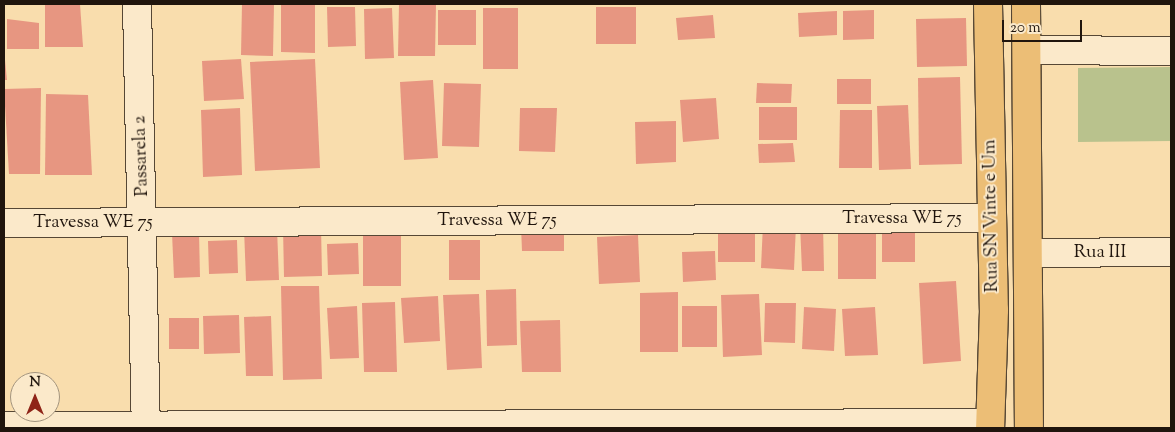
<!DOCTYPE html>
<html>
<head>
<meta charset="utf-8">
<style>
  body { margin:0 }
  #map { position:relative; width:1175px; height:432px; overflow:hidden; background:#f9ddad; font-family:"Sorts Mill Goudy",serif }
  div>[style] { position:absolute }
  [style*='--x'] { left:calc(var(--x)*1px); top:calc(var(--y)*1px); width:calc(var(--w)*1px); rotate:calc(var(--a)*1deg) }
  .green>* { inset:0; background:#b9c28d }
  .building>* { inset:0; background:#e79681 }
  .roads { filter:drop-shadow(1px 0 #564735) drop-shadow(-1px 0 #564735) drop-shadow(0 1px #564735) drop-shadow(0 -1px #564735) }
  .minor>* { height:28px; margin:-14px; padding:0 14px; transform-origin:14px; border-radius:14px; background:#fbe9ca }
  .major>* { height:28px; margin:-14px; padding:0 14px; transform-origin:14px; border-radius:14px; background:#ecbe76 }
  span { translate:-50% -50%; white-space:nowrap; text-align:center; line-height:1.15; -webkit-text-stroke:4px #fbe9ca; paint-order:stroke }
  .street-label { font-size:18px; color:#20150d }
  .frame { position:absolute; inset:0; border:5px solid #20150d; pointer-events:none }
  .north { position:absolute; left:10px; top:372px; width:50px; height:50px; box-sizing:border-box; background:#fbe9ca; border:1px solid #a3947e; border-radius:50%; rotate:0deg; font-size:14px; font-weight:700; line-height:20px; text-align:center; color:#20150d }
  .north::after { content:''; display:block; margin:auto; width:18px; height:22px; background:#8f2418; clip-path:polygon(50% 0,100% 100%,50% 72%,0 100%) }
  .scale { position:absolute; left:1002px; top:20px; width:80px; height:22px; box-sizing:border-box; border:2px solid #20150d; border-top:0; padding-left:6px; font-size:15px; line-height:18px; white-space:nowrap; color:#20150d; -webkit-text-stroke:4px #fbe9ca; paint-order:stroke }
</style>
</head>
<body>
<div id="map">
  <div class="green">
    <div style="clip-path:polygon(1171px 67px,1171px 141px,1078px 142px,1078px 68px)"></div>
  </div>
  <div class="building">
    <div style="clip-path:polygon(45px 4px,80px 4px,83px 47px,45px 47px)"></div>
    <div style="clip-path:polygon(242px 4px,274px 4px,273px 56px,241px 55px)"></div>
    <div style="clip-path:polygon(281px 4px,315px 4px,315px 53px,281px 52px)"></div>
    <div style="clip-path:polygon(399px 4px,436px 4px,435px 56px,398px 56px)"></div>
    <div style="clip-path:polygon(327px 7px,355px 7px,356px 46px,328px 47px)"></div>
    <div style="clip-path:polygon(596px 7px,636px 7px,636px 44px,596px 44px)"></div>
    <div style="clip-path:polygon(392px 8px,394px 58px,365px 59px,364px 9px)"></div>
    <div style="clip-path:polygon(483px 8px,518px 8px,518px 69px,483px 69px)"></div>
    <div style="clip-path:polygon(438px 10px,476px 10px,476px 45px,438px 45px)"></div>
    <div style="clip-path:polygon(874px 10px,874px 39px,843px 40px,843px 11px)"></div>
    <div style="clip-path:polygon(837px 11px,837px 35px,799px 37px,798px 13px)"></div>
    <div style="clip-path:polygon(713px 15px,715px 38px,678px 40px,676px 18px)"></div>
    <div style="clip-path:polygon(966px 18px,967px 66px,917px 67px,916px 19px)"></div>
    <div style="clip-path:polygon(7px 19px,39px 23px,39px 49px,7px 49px)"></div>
    <div style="clip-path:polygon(241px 59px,244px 99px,204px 101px,202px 61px)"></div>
    <div style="clip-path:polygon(315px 59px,320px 168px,255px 171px,250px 62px)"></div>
    <div style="clip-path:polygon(4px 60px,5px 60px,7px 80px,4px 80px)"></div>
    <div style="clip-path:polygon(960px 77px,962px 164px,919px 165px,918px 78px)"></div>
    <div style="clip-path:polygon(837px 79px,871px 79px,871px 104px,837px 104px)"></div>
    <div style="clip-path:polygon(433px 80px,438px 158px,404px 160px,400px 82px)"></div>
    <div style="clip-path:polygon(444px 83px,481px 84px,479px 147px,442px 146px)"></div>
    <div style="clip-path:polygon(757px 83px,792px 84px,791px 103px,756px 103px)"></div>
    <div style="clip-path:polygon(41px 88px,40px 174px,9px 174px,4px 89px)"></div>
    <div style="clip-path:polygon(46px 94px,88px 95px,92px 175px,45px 175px)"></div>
    <div style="clip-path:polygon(716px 98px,719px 139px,683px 142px,680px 100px)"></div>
    <div style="clip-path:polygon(908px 105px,911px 169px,879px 170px,877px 106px)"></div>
    <div style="clip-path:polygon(759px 107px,797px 107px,797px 140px,759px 140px)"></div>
    <div style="clip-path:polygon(240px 108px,242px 175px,203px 177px,201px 110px)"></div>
    <div style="clip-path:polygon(520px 108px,557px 108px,555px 152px,519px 151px)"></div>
    <div style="clip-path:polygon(840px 110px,872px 110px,872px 168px,839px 168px)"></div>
    <div style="clip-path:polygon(676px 121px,676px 162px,636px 164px,635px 122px)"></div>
    <div style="clip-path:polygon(793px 143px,795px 162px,759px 163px,758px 144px)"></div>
    <div style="clip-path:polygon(564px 224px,564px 251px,522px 251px,521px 226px)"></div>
    <div style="clip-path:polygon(718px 224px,755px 224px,755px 262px,718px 262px)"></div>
    <div style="clip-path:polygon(763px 224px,796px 225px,794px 270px,761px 268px)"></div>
    <div style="clip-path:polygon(800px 224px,823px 224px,824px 271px,802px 271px)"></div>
    <div style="clip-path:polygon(838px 224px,876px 224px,876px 279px,838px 279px)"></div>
    <div style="clip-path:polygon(882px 224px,915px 224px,915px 262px,882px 262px)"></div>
    <div style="clip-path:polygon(321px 226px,322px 276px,284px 277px,283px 227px)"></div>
    <div style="clip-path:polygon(244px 228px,277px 228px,279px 280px,246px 281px)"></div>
    <div style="clip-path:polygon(363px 228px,401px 228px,401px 286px,363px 286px)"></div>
    <div style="clip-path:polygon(199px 232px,200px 277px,174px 278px,172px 233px)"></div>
    <div style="clip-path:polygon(638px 235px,640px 282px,599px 284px,597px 237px)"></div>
    <div style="clip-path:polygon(237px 240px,238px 273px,209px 274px,208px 241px)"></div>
    <div style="clip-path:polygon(449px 240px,480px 240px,480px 280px,449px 280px)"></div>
    <div style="clip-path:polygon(358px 243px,359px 274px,328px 275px,327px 244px)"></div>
    <div style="clip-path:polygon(715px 251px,716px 280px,683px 282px,682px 252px)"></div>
    <div style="clip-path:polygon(956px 281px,961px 361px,923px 364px,919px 283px)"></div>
    <div style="clip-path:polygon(281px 286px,319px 286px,322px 379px,283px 380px)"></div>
    <div style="clip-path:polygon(516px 289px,517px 345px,487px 346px,486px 290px)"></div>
    <div style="clip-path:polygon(678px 292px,678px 352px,640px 352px,640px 293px)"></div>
    <div style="clip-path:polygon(479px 294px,482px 368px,447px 370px,443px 295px)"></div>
    <div style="clip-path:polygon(759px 294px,762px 355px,723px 357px,721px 295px)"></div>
    <div style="clip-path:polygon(438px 296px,440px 341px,404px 343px,401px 298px)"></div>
    <div style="clip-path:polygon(395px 302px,397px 372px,364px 372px,362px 303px)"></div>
    <div style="clip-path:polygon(765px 303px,796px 303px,795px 343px,764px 342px)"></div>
    <div style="clip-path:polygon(357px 306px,359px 358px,330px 359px,327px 308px)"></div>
    <div style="clip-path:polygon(682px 306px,717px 306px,717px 347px,682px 347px)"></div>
    <div style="clip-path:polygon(804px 307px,836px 309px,834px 351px,802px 349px)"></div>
    <div style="clip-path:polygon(875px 307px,878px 355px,845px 356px,842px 309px)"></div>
    <div style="clip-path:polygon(239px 315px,240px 353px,204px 354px,203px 316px)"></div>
    <div style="clip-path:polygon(271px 316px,273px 376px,246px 376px,244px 317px)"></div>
    <div style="clip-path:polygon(169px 318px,199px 318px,199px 349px,169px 349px)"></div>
    <div style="clip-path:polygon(560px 320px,561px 372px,522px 372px,520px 321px)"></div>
  </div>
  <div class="roads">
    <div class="minor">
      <div style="--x:137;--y:4;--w:424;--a:88.8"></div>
      <div style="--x:1027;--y:50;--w:144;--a:0.4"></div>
      <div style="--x:4;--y:223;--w:987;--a:-0.29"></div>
      <div style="--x:1029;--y:253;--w:142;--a:-0.4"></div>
      <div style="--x:4;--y:426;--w:985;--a:-0.17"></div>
    </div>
    <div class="major">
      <div style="--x:988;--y:4;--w:306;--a:88.9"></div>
      <div style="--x:994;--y:310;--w:118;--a:91.9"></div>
      <div style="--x:1026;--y:4;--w:424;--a:89.6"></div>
    </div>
  </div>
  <div class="street-label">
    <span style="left:142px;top:156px;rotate:-92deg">Passarela 2</span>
    <span style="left:992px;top:216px;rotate:-91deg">Rua SN Vinte e Um</span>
    <span style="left:902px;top:219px">Travessa WE 75</span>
    <span style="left:497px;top:221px">Travessa WE 75</span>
    <span style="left:93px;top:223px">Travessa WE 75</span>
    <span style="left:1100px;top:253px">Rua III</span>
  </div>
  <div class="frame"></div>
  <div class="north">N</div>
  <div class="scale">20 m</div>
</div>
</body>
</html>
